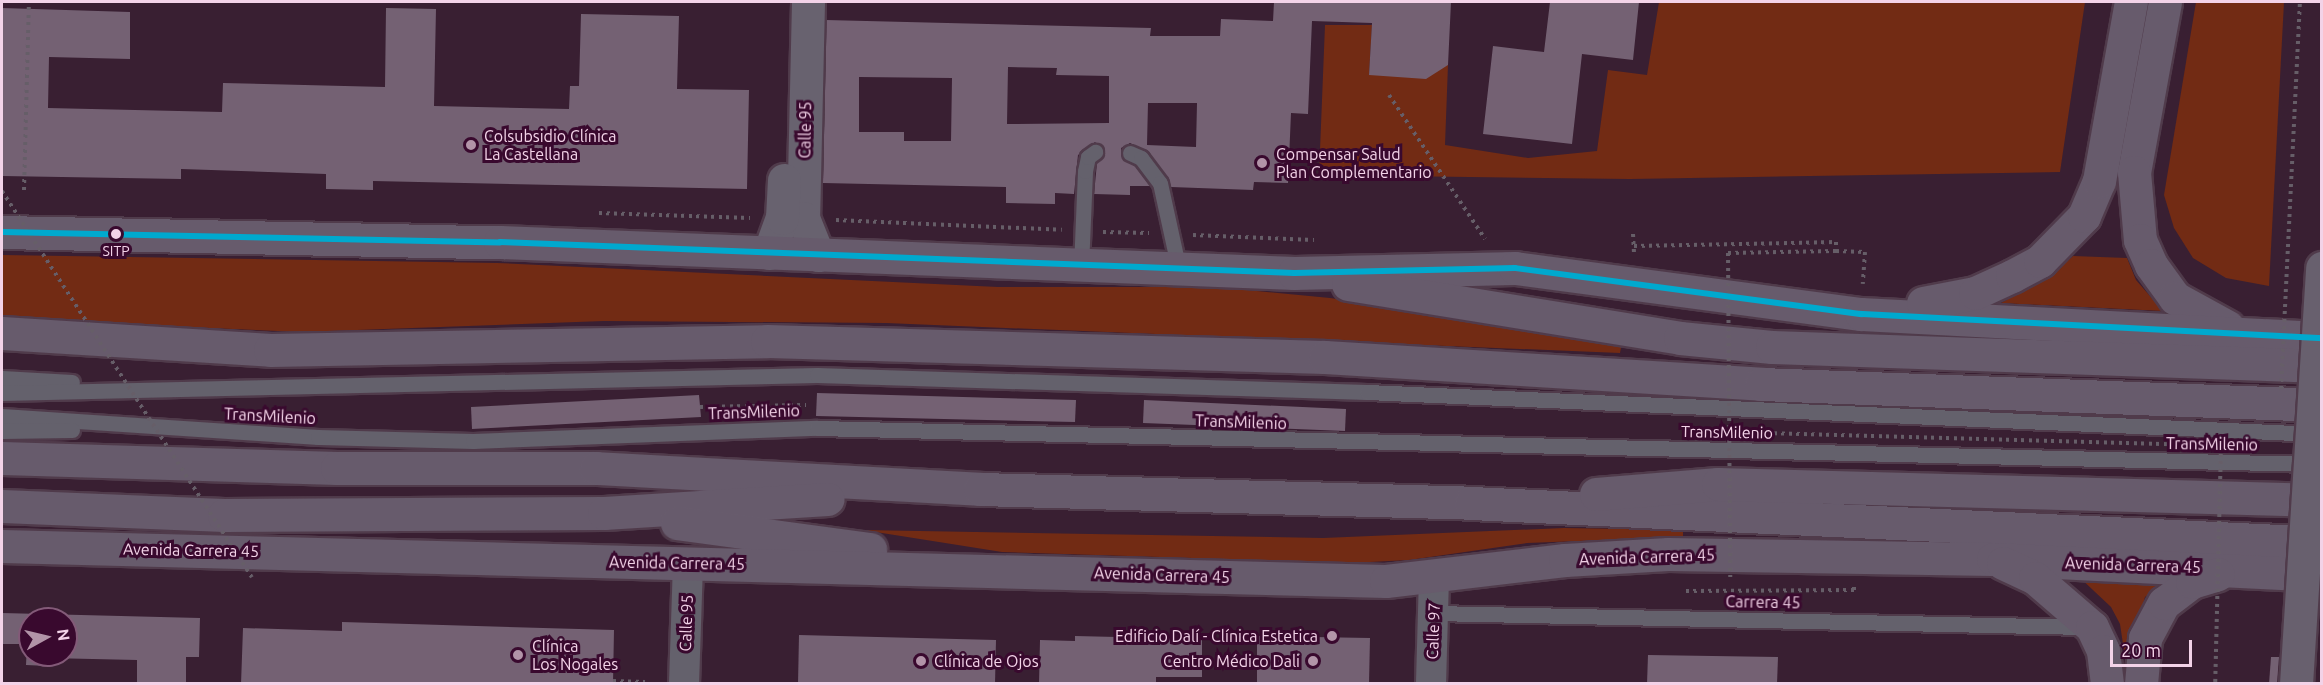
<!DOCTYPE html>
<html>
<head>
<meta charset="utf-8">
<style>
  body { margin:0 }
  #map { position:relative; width:2323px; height:685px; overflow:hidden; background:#391f32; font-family:Ubuntu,sans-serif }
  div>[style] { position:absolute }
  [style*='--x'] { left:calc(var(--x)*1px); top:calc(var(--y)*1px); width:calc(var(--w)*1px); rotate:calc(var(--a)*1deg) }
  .green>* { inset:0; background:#722b14 }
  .building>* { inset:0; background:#746173 }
  .path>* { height:4px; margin-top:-2px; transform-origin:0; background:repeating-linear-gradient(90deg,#665e68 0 3px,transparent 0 7.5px) }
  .roads { filter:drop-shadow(2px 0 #503b4b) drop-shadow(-2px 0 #503b4b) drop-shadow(0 2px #503b4b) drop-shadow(0 -2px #503b4b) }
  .lane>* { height:15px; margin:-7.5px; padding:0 7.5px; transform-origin:7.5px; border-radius:7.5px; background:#64616c }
  .street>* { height:30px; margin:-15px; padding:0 15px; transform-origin:15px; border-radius:15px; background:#64616c }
  .secondary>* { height:33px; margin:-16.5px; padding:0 16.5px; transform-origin:16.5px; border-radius:16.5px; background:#68626f }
  .highway>* { height:33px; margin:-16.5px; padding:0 16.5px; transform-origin:16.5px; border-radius:16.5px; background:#675b6c }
  .path-bridge>* { height:4px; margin-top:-2px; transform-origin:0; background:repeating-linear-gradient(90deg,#665e68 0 3px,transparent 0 7.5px) }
  .bridges { filter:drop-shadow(2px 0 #503b4b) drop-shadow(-2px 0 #503b4b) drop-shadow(0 2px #503b4b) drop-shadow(0 -2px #503b4b) }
  .primary-bridge>* { height:33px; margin:-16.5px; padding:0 16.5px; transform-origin:16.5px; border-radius:16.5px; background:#68606e }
  .bus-1>* { height:6px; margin:-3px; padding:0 3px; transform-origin:3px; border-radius:3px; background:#00a9ce }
  .dots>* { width:16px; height:16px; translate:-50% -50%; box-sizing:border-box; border:3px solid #39092e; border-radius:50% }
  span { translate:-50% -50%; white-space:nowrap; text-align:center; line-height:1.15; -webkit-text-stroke:6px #39092e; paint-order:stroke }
  .bus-label { font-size:14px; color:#f3d3e8 }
  .street-label { font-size:16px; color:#f3d3e8 }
  .poi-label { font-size:16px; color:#f3d3e8 }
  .left { translate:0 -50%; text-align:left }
  .right { translate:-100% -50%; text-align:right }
  .frame { position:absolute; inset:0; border:3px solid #f3d3e8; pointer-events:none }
  .north { position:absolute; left:18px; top:607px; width:60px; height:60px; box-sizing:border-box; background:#39092e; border:2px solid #835a78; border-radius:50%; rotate:82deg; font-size:16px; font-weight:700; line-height:24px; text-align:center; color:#f3d3e8 }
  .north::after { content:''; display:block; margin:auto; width:21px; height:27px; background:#b294a8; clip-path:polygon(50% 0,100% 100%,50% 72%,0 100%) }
  .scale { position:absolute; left:2110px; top:640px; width:82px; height:27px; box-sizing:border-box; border:3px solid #f3d3e8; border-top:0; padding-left:8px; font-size:18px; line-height:21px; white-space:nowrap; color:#f3d3e8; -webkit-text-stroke:4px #39092e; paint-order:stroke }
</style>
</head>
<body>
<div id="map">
  <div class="green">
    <div style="clip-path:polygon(1659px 2px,2085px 2px,2060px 172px,1630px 179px,1319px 175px,1325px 25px,1372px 25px,1369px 75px,1448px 65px,1445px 145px,1528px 158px,1597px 151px,1608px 70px,1647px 75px)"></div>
    <div style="clip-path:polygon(2196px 2px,2284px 2px,2269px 286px,2226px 278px,2193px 258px,2174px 228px,2164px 195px)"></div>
    <div style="clip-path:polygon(2px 255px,497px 263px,998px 287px,1216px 287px,1330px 298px,1622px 342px,1620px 353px,886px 323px,604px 321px,301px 332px,2px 319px)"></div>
    <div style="clip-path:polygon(2073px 256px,2127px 258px,2136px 280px,2163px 311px,2001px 303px,2050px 276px)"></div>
    <div style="clip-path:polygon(1564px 528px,1683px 530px,1683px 537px,1527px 543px,1409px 560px,1350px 563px,1002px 552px,863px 530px,1323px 538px)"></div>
    <div style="clip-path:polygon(2077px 575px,2174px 575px,2145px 597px,2126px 664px,2120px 624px,2111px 607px)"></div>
  </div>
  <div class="building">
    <div style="clip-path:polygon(evenodd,1274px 2px,1451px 2px,1448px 65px,1426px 79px,1369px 75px,1372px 23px,1312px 21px,1308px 114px,1291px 113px,1288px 183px,1254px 182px,1253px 190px,1171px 187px,1149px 152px,1130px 143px,1121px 148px,1122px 158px,1135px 166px,1150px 186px,1130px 186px,1130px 195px,1094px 194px,1097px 163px,1105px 152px,1095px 142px,1078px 155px,1074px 194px,1055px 193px,1055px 204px,1006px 203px,1006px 187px,823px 183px,826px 20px,1151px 28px,1150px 36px,1220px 36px,1221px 19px,1273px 21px,1274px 2px,1008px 67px,1057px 68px,1056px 75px,1109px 76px,1109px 123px,1007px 124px,1008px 67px,1274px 2px,859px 77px,952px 78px,951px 141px,904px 141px,904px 132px,859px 132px,859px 77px,1274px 2px,1148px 103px,1197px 103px,1196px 147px,1147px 145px,1148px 103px)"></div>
    <div style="clip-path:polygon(1550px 2px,1639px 2px,1633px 60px,1582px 54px,1572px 144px,1483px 134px,1493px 46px,1544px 52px)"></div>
    <div style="clip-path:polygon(2px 8px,130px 12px,130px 59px,49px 57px,48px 108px,222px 112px,223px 83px,385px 87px,386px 8px,436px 9px,434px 106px,569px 109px,570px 86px,579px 86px,581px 14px,679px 16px,677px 89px,749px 90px,747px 189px,373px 181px,373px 190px,326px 189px,326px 174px,181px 169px,181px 179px,2px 176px)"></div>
    <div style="clip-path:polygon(817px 393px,1076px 400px,1075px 422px,816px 416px)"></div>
    <div style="clip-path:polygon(699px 395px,701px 417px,472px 429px,471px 407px)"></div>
    <div style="clip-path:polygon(1144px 400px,1346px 409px,1345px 431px,1143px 423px)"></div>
    <div style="clip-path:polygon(evenodd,2px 613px,200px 618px,199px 657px,186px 657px,186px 684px,137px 684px,137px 660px,48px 658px,48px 666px,26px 665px,27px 644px,2px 644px,2px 613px,30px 619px,66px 619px,66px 655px,30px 655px,30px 619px)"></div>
    <div style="clip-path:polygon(342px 622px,614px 630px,613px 684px,241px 684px,243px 628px,342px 631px)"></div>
    <div style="clip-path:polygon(799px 635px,996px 640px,995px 684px,798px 684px)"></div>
    <div style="clip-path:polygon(1075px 636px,1202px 639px,1202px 677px,1156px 677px,1156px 684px,1039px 684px,1040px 640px,1075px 641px)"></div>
    <div style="clip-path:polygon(1257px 636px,1370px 638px,1369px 684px,1257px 684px)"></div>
    <div style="clip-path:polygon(1648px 655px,1778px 657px,1777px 684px,1647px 684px)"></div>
    <div style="clip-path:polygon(2271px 657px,2279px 657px,2277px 684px,2269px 684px)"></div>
  </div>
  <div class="path">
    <div style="--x:1389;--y:95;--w:173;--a:56.3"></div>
    <div style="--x:24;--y:190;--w:188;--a:-88.5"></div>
    <div style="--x:599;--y:213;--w:151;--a:1.9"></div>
    <div style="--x:836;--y:220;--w:226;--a:2.5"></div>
    <div style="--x:1103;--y:232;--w:46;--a:1.2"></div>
    <div style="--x:1633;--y:234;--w:20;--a:87"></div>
    <div style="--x:1193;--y:235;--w:121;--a:2.4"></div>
    <div style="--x:1634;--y:246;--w:202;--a:-1.1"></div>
    <div style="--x:1836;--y:242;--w:9;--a:90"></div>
    <div style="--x:1836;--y:251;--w:108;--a:178.9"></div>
    <div style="--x:1836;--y:251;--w:29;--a:2"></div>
    <div style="--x:1865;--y:252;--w:32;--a:94"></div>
    <div style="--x:700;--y:407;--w:106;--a:-1.1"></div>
    <div style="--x:1686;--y:591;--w:168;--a:-0.3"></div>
    <div style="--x:1854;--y:590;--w:3;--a:-90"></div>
    <div style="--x:613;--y:681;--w:32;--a:2"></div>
  </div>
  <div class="roads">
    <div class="lane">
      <div style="--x:1130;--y:153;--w:12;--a:24"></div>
      <div style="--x:1141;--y:158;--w:31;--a:53"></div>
      <div style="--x:1160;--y:183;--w:89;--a:77.7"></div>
      <div style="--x:1081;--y:267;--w:96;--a:-87.6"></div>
      <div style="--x:1085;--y:171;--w:14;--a:-78"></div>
      <div style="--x:1088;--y:157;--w:9;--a:-36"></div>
      <div style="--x:2;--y:378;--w:70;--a:3.3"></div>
      <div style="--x:2;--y:393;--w:815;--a:-1.27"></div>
      <div style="--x:817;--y:375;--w:550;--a:1.77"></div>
      <div style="--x:1367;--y:392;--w:950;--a:2.53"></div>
      <div style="--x:2;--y:416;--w:317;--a:3.8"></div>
      <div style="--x:318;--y:437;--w:155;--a:1.5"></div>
      <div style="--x:473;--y:441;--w:344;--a:-2.2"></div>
      <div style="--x:817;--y:428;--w:1496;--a:1.38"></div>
      <div style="--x:2;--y:431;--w:70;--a:-0.8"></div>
      <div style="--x:1433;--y:613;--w:654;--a:1.23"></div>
    </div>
    <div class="street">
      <div style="--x:684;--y:684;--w:121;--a:-88.1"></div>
      <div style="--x:1431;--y:684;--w:105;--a:-88.4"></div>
    </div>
    <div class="secondary">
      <div style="--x:808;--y:2;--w:216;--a:91.3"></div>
      <div style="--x:803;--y:218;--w:40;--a:68"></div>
      <div style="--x:769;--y:253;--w:37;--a:-70"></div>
      <div style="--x:782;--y:218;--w:38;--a:-87"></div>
    </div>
    <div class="highway">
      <div style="--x:2165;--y:2;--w:173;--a:100.3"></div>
      <div style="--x:2134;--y:172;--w:68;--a:85"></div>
      <div style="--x:2140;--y:240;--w:27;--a:66"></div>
      <div style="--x:2151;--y:265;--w:41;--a:54"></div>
      <div style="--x:2175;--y:298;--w:60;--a:28.7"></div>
      <div style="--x:2;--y:232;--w:498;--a:1.2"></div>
      <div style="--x:500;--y:242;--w:795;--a:2.24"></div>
      <div style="--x:1294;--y:273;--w:221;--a:-1.3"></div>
      <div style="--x:1515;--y:268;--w:349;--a:7.6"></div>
      <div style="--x:1861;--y:314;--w:462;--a:3"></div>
      <div style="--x:1348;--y:284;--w:336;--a:9.2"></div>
      <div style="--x:1680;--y:338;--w:92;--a:5.6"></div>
      <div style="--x:1772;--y:347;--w:550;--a:1.98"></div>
      <div style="--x:1923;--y:303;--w:53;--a:-10.9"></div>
      <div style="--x:1975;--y:293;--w:41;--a:-24.7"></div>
      <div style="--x:2012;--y:276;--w:32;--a:-28"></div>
      <div style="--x:2040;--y:261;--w:63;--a:-45.6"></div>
      <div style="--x:2084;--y:216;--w:38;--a:-67"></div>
      <div style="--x:2099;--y:181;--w:182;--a:-79.9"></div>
      <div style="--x:2;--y:333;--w:269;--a:3.6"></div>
      <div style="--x:270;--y:350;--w:497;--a:-1"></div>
      <div style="--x:767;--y:341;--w:558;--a:1.64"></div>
      <div style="--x:1325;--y:357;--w:437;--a:3.5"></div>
      <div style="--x:1761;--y:384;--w:561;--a:2.14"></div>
      <div style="--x:2;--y:458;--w:335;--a:1.7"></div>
      <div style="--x:337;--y:468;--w:259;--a:0"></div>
      <div style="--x:596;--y:468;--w:385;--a:3.1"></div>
      <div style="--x:980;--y:489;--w:491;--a:1.6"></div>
      <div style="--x:1471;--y:503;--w:852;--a:2.69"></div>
      <div style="--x:1596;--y:494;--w:122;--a:-4.7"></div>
      <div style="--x:1718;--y:484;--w:604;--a:1.52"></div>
      <div style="--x:2;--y:506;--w:222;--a:2.3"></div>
      <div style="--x:224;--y:515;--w:380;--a:-0.3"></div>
      <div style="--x:604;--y:513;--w:224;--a:-3.6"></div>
      <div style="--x:677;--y:523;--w:195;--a:7.7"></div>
      <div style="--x:2;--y:546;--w:1384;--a:1.45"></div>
      <div style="--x:1386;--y:581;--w:180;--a:-6.7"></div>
      <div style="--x:1565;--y:560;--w:103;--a:-3.3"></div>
      <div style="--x:1668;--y:554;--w:325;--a:0.9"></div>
      <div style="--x:1993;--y:559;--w:329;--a:2.8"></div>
      <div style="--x:2003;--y:563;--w:35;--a:25"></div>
      <div style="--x:2035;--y:578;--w:75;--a:40.7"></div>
      <div style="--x:2092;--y:627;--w:26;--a:65"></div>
      <div style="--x:2103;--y:651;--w:33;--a:83"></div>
      <div style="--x:2141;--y:684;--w:46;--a:-85"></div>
      <div style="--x:2145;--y:638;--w:40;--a:-62"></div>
      <div style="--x:2164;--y:603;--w:35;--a:-37"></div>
      <div style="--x:2192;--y:582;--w:27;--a:-17"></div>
    </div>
  </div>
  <div class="path-bridge">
    <div style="--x:2;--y:191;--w:460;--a:57.1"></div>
    <div style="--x:1728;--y:253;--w:324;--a:89.6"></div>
    <div style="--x:2281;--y:389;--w:387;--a:-87.2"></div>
    <div style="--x:1729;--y:432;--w:492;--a:1.6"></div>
    <div style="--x:2221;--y:446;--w:238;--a:91.4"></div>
  </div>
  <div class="bridges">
    <div class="primary-bridge">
      <div style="--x:2296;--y:684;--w:417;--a:-86.4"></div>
    </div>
  </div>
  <div class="bus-1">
    <div style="--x:2;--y:232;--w:498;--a:1.2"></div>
    <div style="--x:500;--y:242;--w:795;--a:2.24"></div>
    <div style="--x:1294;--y:273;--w:221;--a:-1.3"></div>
    <div style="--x:1515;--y:268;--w:349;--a:7.6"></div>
    <div style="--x:1861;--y:314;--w:462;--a:3"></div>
  </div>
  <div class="dots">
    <div style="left:471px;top:145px;background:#b294a8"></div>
    <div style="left:1262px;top:163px;background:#b294a8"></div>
    <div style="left:116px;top:234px;background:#f3d3e8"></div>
    <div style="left:1332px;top:636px;background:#b294a8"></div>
    <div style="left:518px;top:655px;background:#b294a8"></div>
    <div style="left:921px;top:661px;background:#b294a8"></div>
    <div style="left:1313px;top:661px;background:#b294a8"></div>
  </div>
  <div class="bus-label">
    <span style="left:116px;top:251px">SITP</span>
  </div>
  <div class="street-label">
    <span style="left:805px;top:130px;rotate:-89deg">Calle 95</span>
    <span style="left:754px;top:412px;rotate:-2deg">TransMilenio</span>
    <span style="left:270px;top:416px;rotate:3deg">TransMilenio</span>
    <span style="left:1241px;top:422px;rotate:2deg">TransMilenio</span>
    <span style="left:1727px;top:432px;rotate:1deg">TransMilenio</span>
    <span style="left:2212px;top:444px;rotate:1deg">TransMilenio</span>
    <span style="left:191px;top:550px;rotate:1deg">Avenida Carrera 45</span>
    <span style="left:1647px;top:557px;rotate:-2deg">Avenida Carrera 45</span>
    <span style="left:677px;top:563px;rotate:1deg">Avenida Carrera 45</span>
    <span style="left:2133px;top:565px;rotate:2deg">Avenida Carrera 45</span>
    <span style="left:1162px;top:575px;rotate:2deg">Avenida Carrera 45</span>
    <span style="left:1763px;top:602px;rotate:1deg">Carrera 45</span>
    <span style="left:686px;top:623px;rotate:-88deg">Calle 95</span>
    <span style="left:1433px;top:631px;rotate:-88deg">Calle 97</span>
  </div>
  <div class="poi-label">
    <span class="left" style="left:484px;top:145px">Colsubsidio Clínica<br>La Castellana</span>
    <span class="left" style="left:1276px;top:163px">Compensar Salud<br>Plan Complementario</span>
    <span class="right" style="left:1318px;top:636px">Edificio Dalí - Clínica Estetica</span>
    <span class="left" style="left:532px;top:655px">Clínica<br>Los Nogales</span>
    <span class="left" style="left:934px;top:661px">Clínica de Ojos</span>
    <span class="right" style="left:1300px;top:661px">Centro Médico Dali</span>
  </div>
  <div class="frame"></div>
  <div class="north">N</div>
  <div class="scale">20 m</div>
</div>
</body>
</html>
